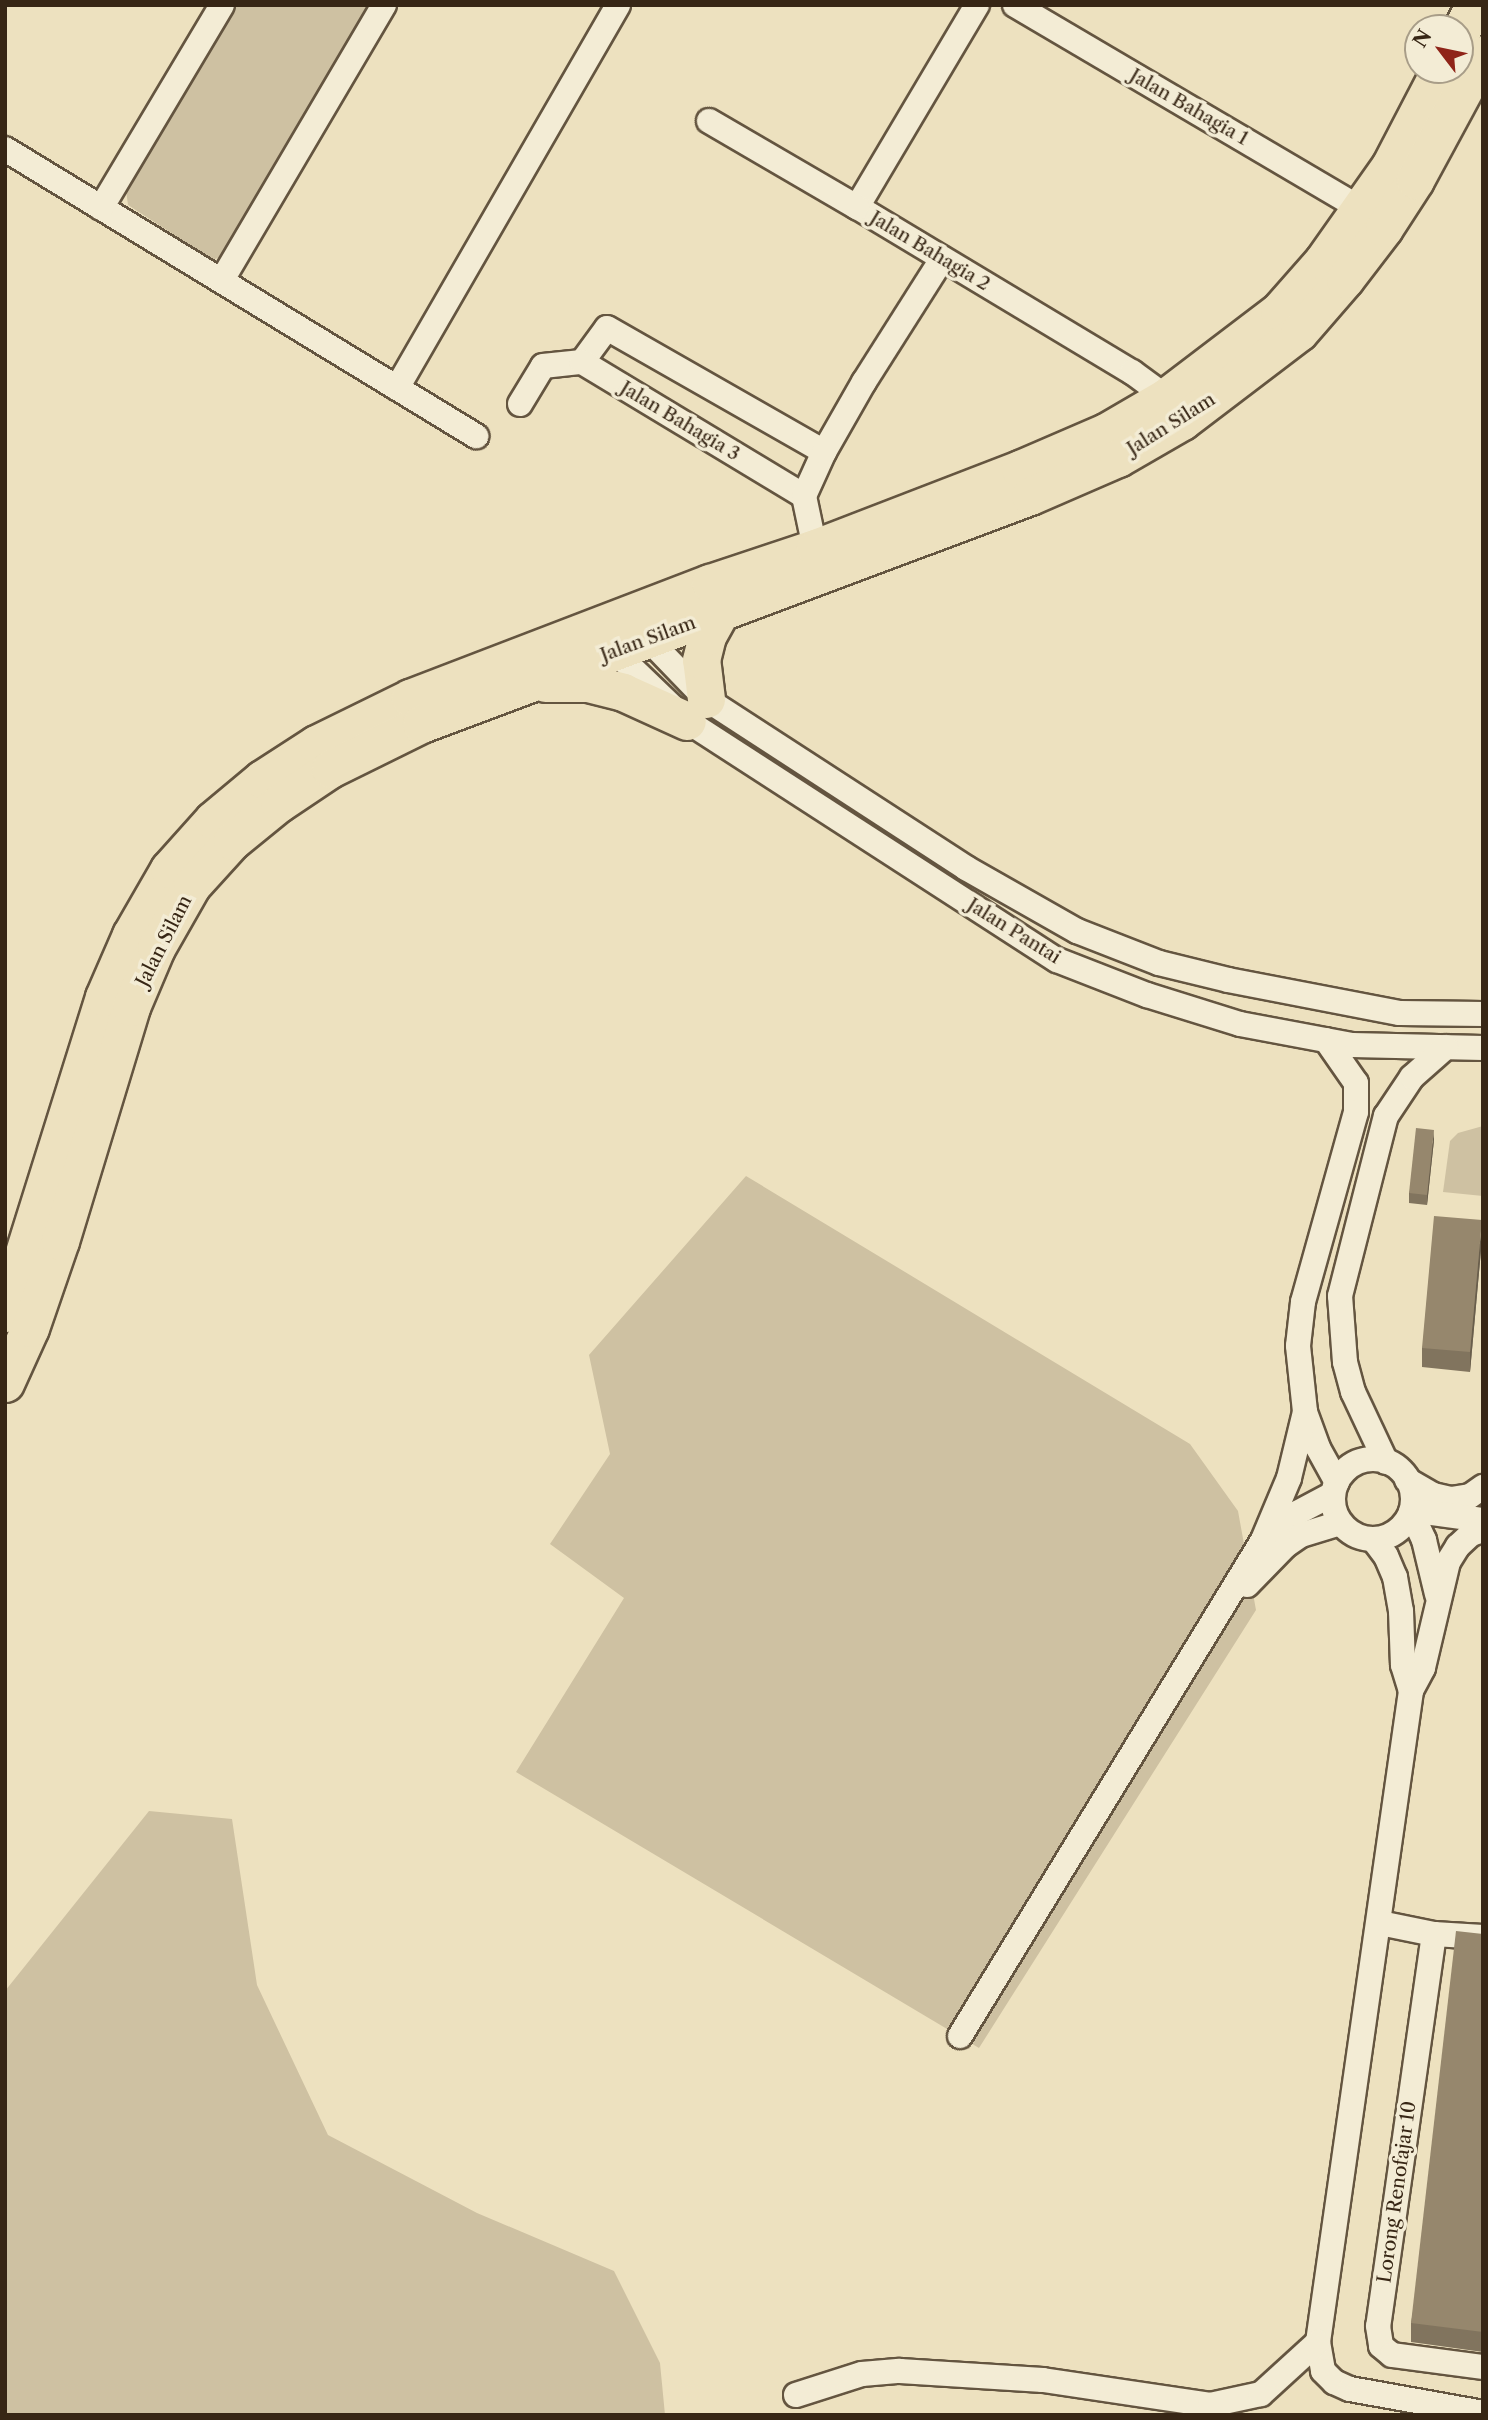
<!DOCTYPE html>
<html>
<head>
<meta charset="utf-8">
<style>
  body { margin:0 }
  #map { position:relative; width:1488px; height:2420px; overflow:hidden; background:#ede1bf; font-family:"Libre Caslon Text",serif }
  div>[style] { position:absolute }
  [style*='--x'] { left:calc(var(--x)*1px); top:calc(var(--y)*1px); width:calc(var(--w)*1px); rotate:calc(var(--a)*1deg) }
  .green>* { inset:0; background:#cec1a2 }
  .roads { filter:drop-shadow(2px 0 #645540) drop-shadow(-2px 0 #645540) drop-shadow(0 2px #645540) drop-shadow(0 -2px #645540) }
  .minor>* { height:24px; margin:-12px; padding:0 12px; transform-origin:12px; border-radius:12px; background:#f3ecd5 }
  .minor>.ring { margin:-12px; padding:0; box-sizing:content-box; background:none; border:24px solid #f3ecd5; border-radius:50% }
  .highway>* { height:37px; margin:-18.5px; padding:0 18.5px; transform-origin:18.5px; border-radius:18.5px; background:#ede1bf }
  .wall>* { inset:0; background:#81745e }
  .shaded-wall>* { inset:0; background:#695e4c }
  .building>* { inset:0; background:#96876d }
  span { translate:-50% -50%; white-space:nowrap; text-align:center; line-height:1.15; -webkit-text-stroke:7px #f3ecd5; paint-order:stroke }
  .street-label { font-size:19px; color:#372615 }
  .frame { position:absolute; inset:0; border:7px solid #372615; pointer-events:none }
  .north { position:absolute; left:1404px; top:14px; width:70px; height:70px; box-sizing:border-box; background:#f3ecd5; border:2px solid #a89d88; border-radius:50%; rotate:302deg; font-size:19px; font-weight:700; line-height:28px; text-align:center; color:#372615 }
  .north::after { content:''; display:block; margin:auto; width:24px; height:32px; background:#8f2418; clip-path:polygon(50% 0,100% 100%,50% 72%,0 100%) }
</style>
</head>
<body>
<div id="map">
  <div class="green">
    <div style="clip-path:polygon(235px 5px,372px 5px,226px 254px,213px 260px,128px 205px,126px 190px)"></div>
    <div style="clip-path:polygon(1483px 1126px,1483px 1196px,1443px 1192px,1450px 1141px,1458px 1133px)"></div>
    <div style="clip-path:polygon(746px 1176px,1190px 1444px,1238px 1511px,1256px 1610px,979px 2048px,516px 1772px,624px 1598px,550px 1544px,610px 1454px,589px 1355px)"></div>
    <div style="clip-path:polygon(149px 1811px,232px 1819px,257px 1985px,328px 2135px,477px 2213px,614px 2271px,660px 2363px,665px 2415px,5px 2415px,5px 1991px)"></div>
  </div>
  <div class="roads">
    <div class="minor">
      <div style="--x:977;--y:5;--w:235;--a:120.7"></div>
      <div style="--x:857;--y:207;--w:321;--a:31"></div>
      <div style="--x:1132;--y:372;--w:42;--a:36.3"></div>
      <div style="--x:1015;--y:5;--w:403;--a:30.5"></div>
      <div style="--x:709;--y:121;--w:171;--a:30.2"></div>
      <div style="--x:5;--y:149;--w:552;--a:31.36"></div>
      <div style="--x:101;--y:208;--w:236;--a:-59.2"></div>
      <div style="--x:222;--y:280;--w:319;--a:-59.5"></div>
      <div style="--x:582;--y:362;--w:42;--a:-53.7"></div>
      <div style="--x:607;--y:328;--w:250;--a:29.7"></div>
      <div style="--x:397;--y:388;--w:442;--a:-60"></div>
      <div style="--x:520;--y:404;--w:44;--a:-58.8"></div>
      <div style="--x:543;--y:366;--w:39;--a:-6"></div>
      <div style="--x:582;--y:362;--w:259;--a:31.1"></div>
      <div style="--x:804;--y:496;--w:53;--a:78.1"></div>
      <div style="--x:804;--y:496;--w:48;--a:-65.6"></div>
      <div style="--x:824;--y:452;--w:81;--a:-60.3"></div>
      <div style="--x:864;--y:382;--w:146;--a:-57.6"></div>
      <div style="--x:641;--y:628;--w:13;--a:58"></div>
      <div style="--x:648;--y:639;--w:83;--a:46"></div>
      <div style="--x:706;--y:699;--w:310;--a:33"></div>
      <div style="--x:966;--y:868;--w:128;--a:29.6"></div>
      <div style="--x:1077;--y:931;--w:88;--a:21.3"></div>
      <div style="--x:1159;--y:963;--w:71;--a:13.8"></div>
      <div style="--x:1228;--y:980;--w:175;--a:10.9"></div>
      <div style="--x:1400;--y:1013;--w:83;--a:0.7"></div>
      <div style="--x:609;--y:641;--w:11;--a:63"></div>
      <div style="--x:614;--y:651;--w:101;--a:43.8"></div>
      <div style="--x:687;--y:721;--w:440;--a:32.9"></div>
      <div style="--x:1057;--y:960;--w:97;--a:21.3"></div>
      <div style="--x:1147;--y:995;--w:97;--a:17.3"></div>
      <div style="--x:1240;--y:1024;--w:114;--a:10.6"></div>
      <div style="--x:1352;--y:1045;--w:131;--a:1.3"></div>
      <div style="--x:1326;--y:1040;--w:52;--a:55.1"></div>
      <div style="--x:1356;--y:1083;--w:29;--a:90"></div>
      <div style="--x:1356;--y:1112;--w:197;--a:105.6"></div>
      <div style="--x:1303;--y:1302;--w:44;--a:96.5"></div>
      <div style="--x:1298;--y:1346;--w:66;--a:83.9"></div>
      <div style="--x:1305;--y:1412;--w:38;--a:70"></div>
      <div style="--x:1318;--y:1448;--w:39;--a:61"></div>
      <div class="ring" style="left:1333px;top:1459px;width:56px;height:56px"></div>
      <div style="--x:1386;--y:1462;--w:77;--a:-115.2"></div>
      <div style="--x:1353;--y:1392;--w:31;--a:-105"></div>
      <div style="--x:1345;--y:1362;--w:66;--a:-94.3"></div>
      <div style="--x:1340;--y:1296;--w:186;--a:-75.7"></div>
      <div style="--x:1386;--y:1116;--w:47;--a:-56.3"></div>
      <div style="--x:1412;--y:1077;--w:45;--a:-41.4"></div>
      <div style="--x:1407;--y:1480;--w:30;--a:30"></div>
      <div style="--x:1433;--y:1495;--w:18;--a:13"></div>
      <div style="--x:1451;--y:1499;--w:19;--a:-9"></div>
      <div style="--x:1470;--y:1496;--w:16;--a:-35"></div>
      <div style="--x:1411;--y:1512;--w:31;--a:65"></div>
      <div style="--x:1424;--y:1540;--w:56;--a:76.5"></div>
      <div style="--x:1425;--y:1512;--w:59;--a:7.9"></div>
      <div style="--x:1483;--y:1530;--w:13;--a:162"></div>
      <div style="--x:1471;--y:1534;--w:18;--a:137"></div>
      <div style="--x:1458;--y:1546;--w:19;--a:122"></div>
      <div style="--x:1448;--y:1562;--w:109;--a:103.3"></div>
      <div style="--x:1423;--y:1668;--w:26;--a:118"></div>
      <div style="--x:1411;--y:1691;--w:658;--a:98.13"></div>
      <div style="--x:1318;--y:2342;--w:29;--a:80"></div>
      <div style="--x:1323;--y:2371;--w:16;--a:45"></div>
      <div style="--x:1334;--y:2382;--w:17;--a:24"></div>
      <div style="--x:1350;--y:2389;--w:135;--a:10.2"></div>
      <div style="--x:1266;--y:1538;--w:38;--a:-40"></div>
      <div style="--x:1295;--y:1514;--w:43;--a:-27.8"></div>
      <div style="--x:1373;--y:1539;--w:21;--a:53"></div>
      <div style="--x:1386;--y:1556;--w:23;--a:67"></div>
      <div style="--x:1395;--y:1577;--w:35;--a:80"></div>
      <div style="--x:1401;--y:1611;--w:54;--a:87.9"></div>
      <div style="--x:1403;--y:1665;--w:27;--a:73"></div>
      <div style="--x:1247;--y:1585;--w:54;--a:-45.7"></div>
      <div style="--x:1285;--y:1546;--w:19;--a:-35"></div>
      <div style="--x:1301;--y:1535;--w:41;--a:-17.1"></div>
      <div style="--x:1380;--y:1923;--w:55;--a:11.5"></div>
      <div style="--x:1434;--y:1934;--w:49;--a:3.5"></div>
      <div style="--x:1434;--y:1934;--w:396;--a:98.1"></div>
      <div style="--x:1378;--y:2326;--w:20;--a:81"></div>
      <div style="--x:1381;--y:2346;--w:14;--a:39"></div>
      <div style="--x:1392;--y:2355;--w:92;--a:7.5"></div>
      <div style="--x:960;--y:2036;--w:581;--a:-58.58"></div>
      <div style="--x:1263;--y:1540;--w:67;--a:-67.2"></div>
      <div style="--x:1289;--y:1478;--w:68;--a:-76.4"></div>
      <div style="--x:796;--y:2395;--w:69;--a:-17.7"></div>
      <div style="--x:862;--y:2374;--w:38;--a:-5"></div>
      <div style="--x:900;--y:2371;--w:143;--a:3.6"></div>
      <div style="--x:1043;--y:2380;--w:169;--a:8.5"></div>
      <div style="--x:1210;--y:2405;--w:52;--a:-12.2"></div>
      <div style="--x:1261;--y:2394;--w:77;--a:-42.4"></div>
    </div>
    <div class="highway">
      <div style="--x:1460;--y:33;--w:31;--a:-63"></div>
      <div style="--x:545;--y:683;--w:43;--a:0"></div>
      <div style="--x:588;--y:683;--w:36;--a:14"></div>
      <div style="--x:623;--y:692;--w:70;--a:24.4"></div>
      <div style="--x:706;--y:699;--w:39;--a:-97"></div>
      <div style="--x:701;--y:660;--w:25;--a:-76"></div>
      <div style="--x:707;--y:636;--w:26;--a:-61"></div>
      <div style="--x:5;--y:1313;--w:331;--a:-72.6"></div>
      <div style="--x:104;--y:997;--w:68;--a:-66.5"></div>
      <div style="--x:131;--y:935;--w:76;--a:-60.1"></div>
      <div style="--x:169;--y:869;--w:66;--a:-48.1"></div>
      <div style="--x:213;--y:820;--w:64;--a:-39.9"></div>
      <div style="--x:262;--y:779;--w:64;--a:-32.9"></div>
      <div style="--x:316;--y:744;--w:105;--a:-26.1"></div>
      <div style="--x:410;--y:698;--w:321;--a:-21"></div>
      <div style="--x:710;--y:583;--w:111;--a:-18.4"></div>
      <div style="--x:815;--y:548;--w:220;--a:-21.1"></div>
      <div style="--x:1020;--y:469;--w:94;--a:-23.3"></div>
      <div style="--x:1106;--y:432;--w:69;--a:-30.3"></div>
      <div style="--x:1166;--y:397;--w:142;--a:-37.3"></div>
      <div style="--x:1279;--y:311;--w:67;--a:-48.7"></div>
      <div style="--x:1323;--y:261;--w:116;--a:-54.8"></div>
      <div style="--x:1390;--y:166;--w:108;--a:-62.5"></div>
      <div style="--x:5;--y:1383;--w:60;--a:-65.6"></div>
      <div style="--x:30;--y:1328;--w:92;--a:-71"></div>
      <div style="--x:60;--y:1241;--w:245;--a:-73.1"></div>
      <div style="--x:131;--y:1007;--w:64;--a:-67"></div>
      <div style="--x:156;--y:948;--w:73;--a:-60.3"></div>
      <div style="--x:192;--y:885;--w:59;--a:-47.7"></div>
      <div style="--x:232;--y:841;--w:60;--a:-39"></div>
      <div style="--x:279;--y:803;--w:61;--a:-33.7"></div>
      <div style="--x:330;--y:769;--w:102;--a:-26.3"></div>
      <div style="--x:421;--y:724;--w:650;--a:-20.53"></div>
      <div style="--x:1030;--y:496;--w:96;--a:-23.4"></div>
      <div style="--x:1118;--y:458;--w:74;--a:-30"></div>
      <div style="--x:1182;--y:421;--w:147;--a:-37.3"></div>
      <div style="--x:1299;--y:332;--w:70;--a:-49"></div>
      <div style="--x:1345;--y:279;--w:64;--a:-52.6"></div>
      <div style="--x:1384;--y:228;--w:57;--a:-57.1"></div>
      <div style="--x:1415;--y:180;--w:143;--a:-61.6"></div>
    </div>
  </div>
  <div class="wall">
    <div style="clip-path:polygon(1434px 1140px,1427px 1205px,1409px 1203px,1409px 1193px)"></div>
    <div style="clip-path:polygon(1482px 1239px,1470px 1372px,1422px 1367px,1422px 1348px)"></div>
    <div style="clip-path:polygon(1483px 1934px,1483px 2352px,1411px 2342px,1411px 2323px)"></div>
  </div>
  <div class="shaded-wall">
    <div style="clip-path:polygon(1434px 1130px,1434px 1140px,1427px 1205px,1427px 1195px)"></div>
    <div style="clip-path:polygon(1482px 1220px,1482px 1239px,1470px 1372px,1470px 1352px)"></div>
  </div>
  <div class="building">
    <div style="clip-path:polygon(1416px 1128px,1434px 1130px,1427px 1195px,1409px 1193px)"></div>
    <div style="clip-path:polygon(1434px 1216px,1482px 1220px,1470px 1352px,1422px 1348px)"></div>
    <div style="clip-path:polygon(1456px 1931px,1483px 1934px,1483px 2332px,1411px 2323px)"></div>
  </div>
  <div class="street-label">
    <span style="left:1189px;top:107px;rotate:30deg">Jalan Bahagia 1</span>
    <span style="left:930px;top:251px;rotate:31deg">Jalan Bahagia 2</span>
    <span style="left:680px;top:421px;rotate:31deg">Jalan Bahagia 3</span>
    <span style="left:1171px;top:424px;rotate:-32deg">Jalan Silam</span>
    <span style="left:648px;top:639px;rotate:-20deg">Jalan Silam</span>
    <span style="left:1014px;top:931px;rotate:32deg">Jalan Pantai</span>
    <span style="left:164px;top:941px;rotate:-63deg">Jalan Silam</span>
    <span style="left:1397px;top:2192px;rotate:-82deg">Lorong Renofajar 10</span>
  </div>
  <div class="frame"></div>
  <div class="north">N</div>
</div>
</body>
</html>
